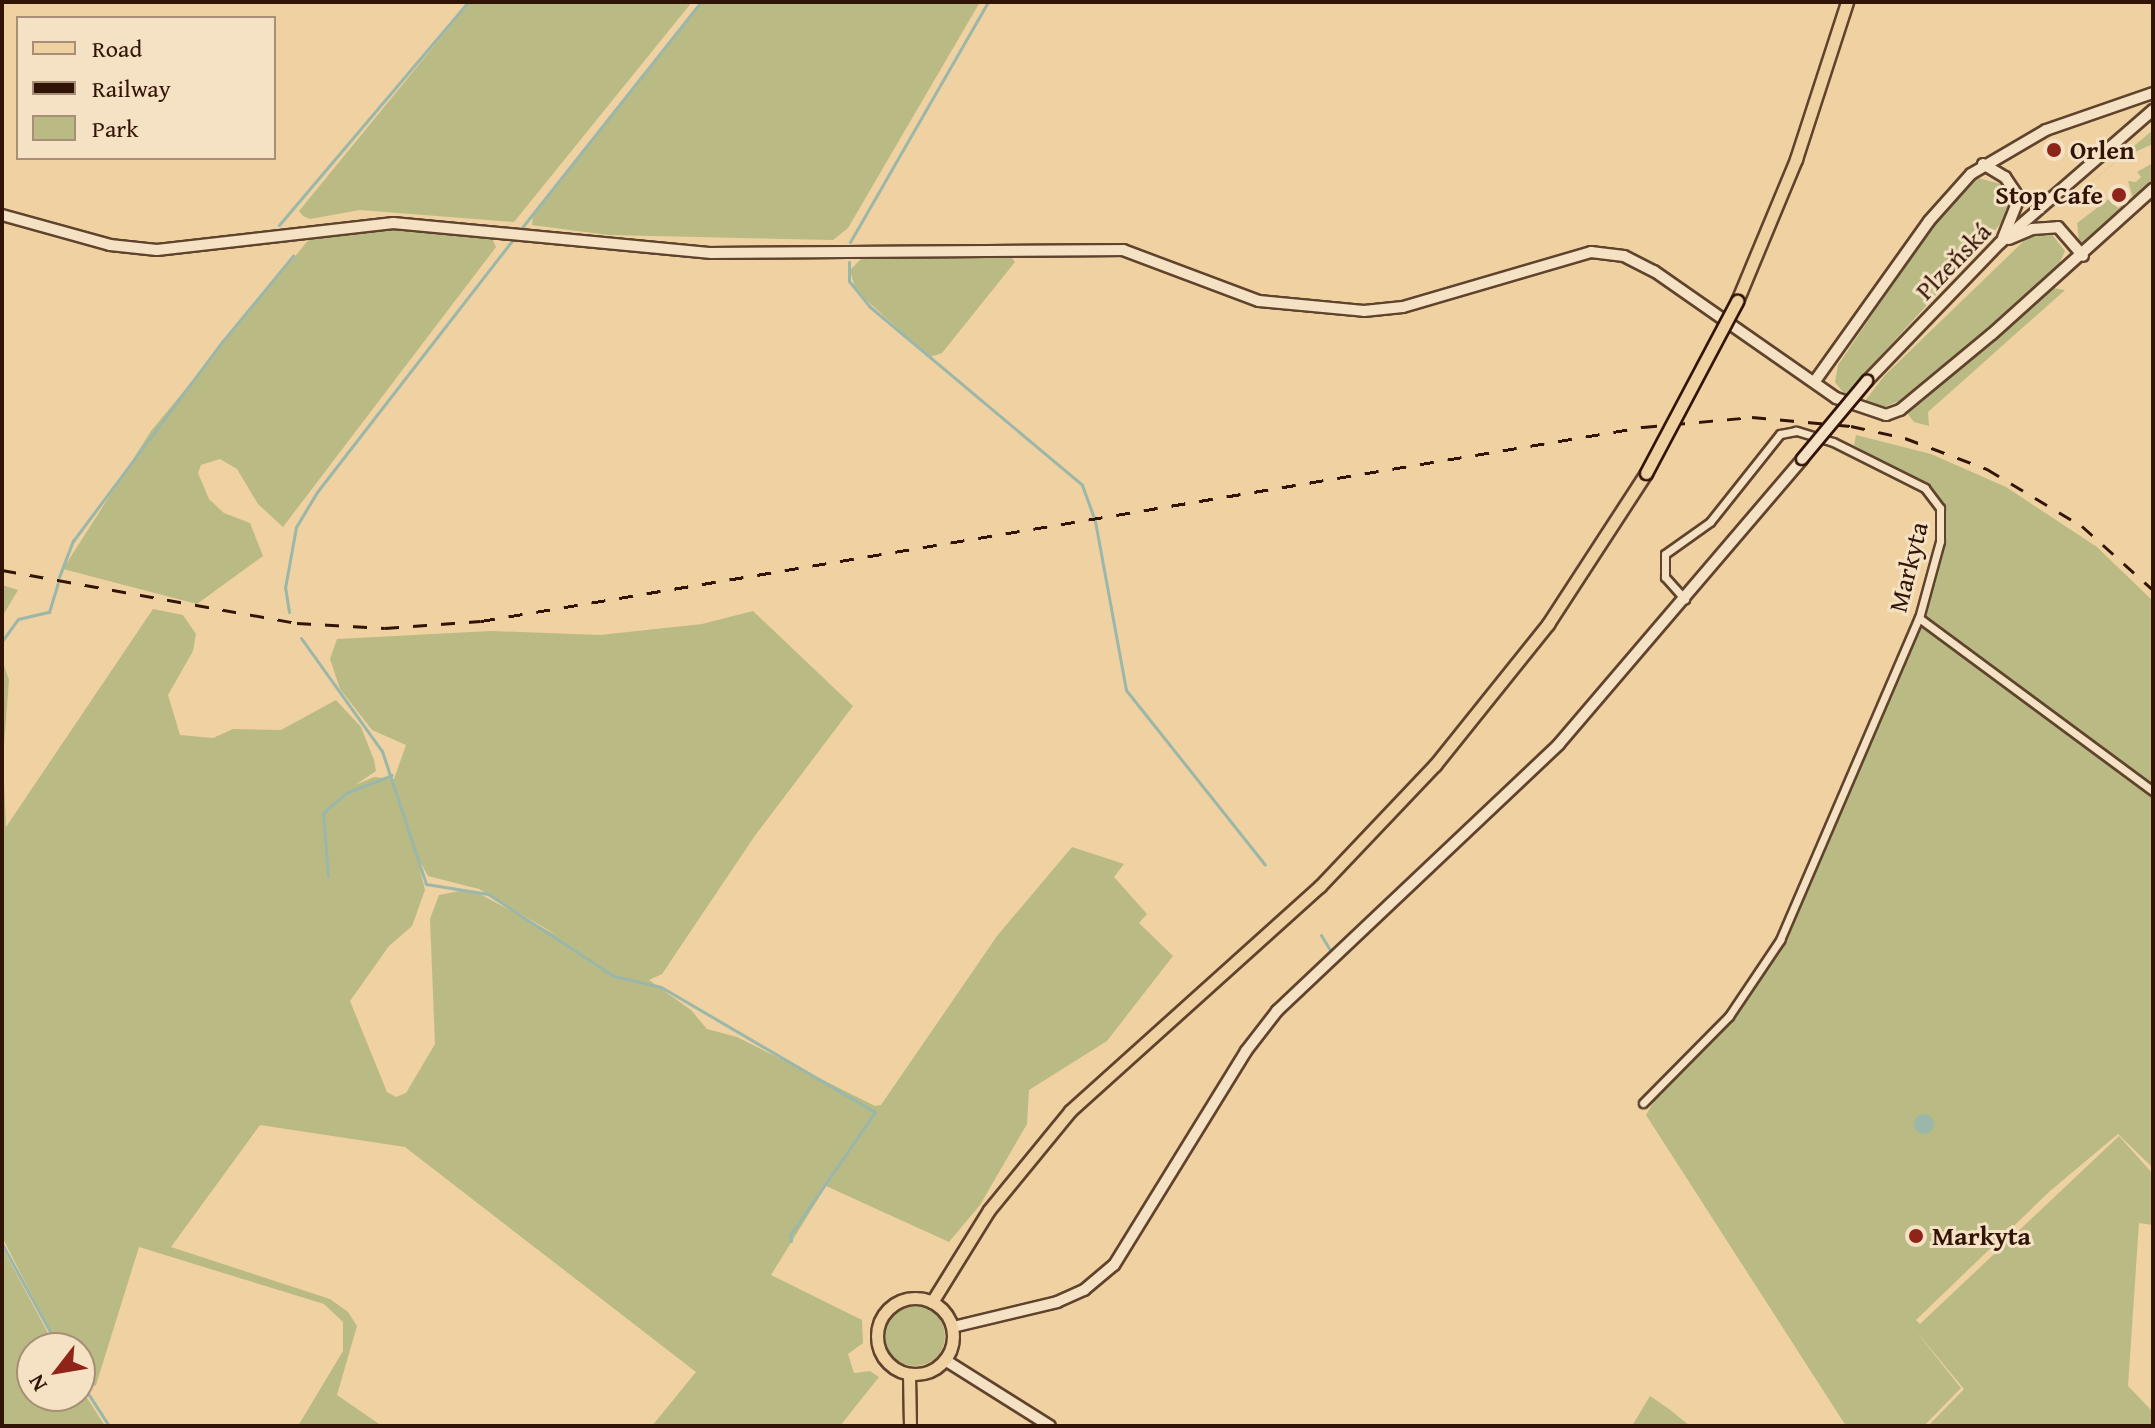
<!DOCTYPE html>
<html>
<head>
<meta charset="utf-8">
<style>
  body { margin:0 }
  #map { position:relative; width:2155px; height:1428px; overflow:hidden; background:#efd1a2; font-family:"Gentium Book Plus",serif }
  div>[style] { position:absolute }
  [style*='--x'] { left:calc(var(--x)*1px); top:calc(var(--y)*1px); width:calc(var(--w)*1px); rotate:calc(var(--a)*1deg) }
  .green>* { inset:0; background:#babb84 }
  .round { border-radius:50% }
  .water>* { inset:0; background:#9ab7a9 }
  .stream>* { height:3px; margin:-1.5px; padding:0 1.5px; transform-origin:1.5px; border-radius:1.5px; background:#9ab7a9 }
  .roads { filter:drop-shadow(2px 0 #60432d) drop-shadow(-2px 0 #60432d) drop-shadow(0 2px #60432d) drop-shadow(0 -2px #60432d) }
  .street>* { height:7px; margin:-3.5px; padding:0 3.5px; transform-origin:3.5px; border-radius:3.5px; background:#f5e1c3 }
  .secondary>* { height:10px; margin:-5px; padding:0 5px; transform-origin:5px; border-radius:5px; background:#f5e1c3 }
  .primary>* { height:11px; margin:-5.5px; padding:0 5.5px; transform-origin:5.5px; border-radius:5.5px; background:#efd1a2 }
  .primary>.ring { margin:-5.5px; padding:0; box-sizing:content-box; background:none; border:11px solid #efd1a2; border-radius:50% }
  .rail>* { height:3px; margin-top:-1.5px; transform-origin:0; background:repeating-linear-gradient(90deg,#311406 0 14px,transparent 0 28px) }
  .bridges { filter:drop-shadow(2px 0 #311406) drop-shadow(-2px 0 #311406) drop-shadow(0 2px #311406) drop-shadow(0 -2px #311406) }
  .secondary-bridge>* { height:10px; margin:-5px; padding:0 5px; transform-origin:5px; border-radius:5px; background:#f5e1c3 }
  .primary-bridge>* { height:11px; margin:-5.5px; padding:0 5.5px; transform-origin:5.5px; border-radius:5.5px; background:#efd1a2 }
  .dots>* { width:22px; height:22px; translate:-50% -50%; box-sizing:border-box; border:4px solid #f5e1c3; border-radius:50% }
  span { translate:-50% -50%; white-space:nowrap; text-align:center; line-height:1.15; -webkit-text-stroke:6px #f5e1c3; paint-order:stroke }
  .poi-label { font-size:26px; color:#311406; font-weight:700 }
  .left { translate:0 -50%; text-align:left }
  .right { translate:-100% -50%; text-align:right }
  .street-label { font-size:26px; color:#311406 }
  .frame { position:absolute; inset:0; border:4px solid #311406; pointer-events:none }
  .legend { position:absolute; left:16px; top:16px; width:260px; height:144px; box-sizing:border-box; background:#f5e1c3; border:2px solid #a78f77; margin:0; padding:10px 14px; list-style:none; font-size:24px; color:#311406 }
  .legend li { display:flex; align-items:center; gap:16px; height:40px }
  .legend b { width:40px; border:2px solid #a78f77 }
  .north { position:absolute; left:16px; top:1332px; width:80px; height:80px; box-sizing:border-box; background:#f5e1c3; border:2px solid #a78f77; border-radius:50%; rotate:239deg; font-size:22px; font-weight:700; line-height:32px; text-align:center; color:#311406 }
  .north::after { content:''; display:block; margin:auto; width:28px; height:36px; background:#8f2418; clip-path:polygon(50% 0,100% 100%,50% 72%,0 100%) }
</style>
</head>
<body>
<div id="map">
  <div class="green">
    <div style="clip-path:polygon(470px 2px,692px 2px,514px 222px,360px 210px,310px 219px,303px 216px,299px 211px)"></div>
    <div style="clip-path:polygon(702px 2px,980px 2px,848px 228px,833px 240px,608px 235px,532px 225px,533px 216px)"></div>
    <div style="clip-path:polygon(2153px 130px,2153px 144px,2119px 159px,2046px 220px)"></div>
    <div style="clip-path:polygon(2153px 163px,2153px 180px,2134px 201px,2128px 181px,2136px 182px,2141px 177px,2137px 172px)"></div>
    <div style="clip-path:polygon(1978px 178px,2005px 185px,2015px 196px,2015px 208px,1845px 395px,1835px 382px,1838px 365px,1941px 214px)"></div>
    <div style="clip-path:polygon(2109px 199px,2118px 208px,2125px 203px,2129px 207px,2086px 243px,2079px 241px,2077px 223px)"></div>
    <div style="clip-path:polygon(380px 229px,492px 238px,496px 247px,283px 527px,258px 504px,237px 469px,220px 459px,201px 465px,198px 473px,209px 499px,224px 513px,250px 523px,263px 556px,197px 604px,63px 569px,151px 431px,311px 237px)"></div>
    <div style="clip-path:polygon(2050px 232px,2065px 251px,2055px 273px,1913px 395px,1882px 408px,1864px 402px,1885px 375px,2028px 237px)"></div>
    <div style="clip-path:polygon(862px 258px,1012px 258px,1015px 262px,942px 353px,930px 357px,856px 291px,850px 270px)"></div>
    <div style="clip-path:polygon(2053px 288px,2065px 290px,1928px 412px,1929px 426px,1914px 422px,1907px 413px)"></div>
    <div style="clip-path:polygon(1856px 435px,1931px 454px,2006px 487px,2097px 547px,2153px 601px,2153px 1168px,2118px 1134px,2050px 1191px,1916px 1320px,1920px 1324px,2119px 1136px,2153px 1174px,2153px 1225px,2139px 1223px,2128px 1386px,2153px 1412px,2153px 1426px,1928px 1426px,1964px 1389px,1915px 1330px,1961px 1388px,1924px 1426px,1846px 1426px,1646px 1115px,1670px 1074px,1729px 1016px,1767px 965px,1919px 618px,1946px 529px,1945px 507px,1934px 492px,1854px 445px)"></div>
    <div style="clip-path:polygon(2px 585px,18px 590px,2px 617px)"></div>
    <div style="clip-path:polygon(evenodd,153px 609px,183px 615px,196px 634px,193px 651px,168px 695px,180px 735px,213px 738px,233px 729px,281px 730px,336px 700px,361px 727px,374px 760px,376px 771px,355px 785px,374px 777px,394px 779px,406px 745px,372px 730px,340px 689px,330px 659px,337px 639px,491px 631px,600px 635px,702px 624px,753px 611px,853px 706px,754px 837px,662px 974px,649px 980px,691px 1010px,707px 1029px,737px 1037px,875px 1106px,881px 1105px,997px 936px,1072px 847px,1124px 864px,1114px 877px,1147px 914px,1139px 923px,1173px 956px,1107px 1041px,1029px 1090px,1027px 1124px,980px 1205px,949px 1242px,826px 1186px,771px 1275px,862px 1320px,863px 1343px,848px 1354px,854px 1373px,870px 1371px,879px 1377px,840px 1426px,652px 1426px,696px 1372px,405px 1147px,260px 1125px,171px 1247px,330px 1299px,348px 1312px,357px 1326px,337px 1395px,382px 1426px,298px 1426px,343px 1351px,343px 1322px,324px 1304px,139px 1247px,96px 1385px,87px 1389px,80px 1381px,80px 1348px,59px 1348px,2px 1237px,2px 660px,9px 680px,3px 758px,6px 827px,153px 609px,416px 854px,428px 876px,479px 889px,558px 936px,478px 893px,465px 890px,439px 895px,430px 919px,435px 1044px,406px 1093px,396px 1097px,387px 1092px,350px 1001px,389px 946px,412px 926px,425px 890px,416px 854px)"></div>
    <div style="clip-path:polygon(2px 1247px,56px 1348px,32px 1348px,32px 1396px,80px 1396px,80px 1387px,105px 1426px,2px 1426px)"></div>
    <div class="round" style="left:885px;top:1306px;width:60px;height:60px"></div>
    <div style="clip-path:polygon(1650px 1396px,1669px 1409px,1690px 1426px,1632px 1426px)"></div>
  </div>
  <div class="water">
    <div class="round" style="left:1914px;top:1114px;width:20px;height:20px"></div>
  </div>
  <div class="stream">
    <div style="--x:279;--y:225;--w:292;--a:-49.7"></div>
    <div style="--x:520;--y:230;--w:291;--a:-51.6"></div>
    <div style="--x:850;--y:242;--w:277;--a:-60.1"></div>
    <div style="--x:849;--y:262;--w:19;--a:90"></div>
    <div style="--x:849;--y:281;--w:32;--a:51"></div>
    <div style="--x:869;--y:306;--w:278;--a:40"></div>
    <div style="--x:1082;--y:485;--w:38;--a:70"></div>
    <div style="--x:1095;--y:521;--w:172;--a:79.6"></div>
    <div style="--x:1126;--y:690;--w:223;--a:51.5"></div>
    <div style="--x:59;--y:577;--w:39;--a:-69"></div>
    <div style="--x:73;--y:541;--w:249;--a:-53.2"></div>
    <div style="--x:222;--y:342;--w:112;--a:-50.5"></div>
    <div style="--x:289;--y:612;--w:24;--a:-99"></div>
    <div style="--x:285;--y:588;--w:62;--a:-79.8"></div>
    <div style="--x:296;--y:527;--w:41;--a:-59"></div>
    <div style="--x:317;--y:492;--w:318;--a:-52.2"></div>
    <div style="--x:301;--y:638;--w:139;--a:54.4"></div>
    <div style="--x:382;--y:751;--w:140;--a:71.7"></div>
    <div style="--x:426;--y:884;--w:63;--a:9.2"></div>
    <div style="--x:488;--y:894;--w:150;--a:33.1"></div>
    <div style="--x:614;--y:976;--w:48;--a:13.2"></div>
    <div style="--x:661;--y:987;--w:248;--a:30.3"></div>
    <div style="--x:875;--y:1112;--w:150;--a:124.6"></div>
    <div style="--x:790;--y:1235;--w:6;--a:81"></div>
    <div style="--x:2;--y:641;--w:27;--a:-54"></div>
    <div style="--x:18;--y:619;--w:32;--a:-13"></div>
    <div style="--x:49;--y:612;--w:30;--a:-73"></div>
    <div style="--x:328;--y:876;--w:63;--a:-94.5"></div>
    <div style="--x:323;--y:813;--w:30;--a:-41"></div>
    <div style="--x:346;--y:793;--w:49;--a:-21.4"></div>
    <div style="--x:1321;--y:935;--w:17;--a:59"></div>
    <div style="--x:2;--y:1244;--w:119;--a:61.3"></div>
    <div style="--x:80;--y:1381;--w:54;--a:57.2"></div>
  </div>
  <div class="roads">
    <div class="street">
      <div style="--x:1919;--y:618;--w:291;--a:36.5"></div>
      <div style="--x:1643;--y:1103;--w:122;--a:-45.3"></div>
      <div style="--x:1729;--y:1016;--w:92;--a:-56.1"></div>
      <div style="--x:1780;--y:940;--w:351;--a:-66.7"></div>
      <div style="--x:1919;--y:618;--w:80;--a:-74.7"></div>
      <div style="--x:1940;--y:541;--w:33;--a:-90"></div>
      <div style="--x:1940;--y:508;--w:25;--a:-127"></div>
      <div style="--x:1925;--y:488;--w:103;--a:-153.4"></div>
      <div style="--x:1833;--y:442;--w:39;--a:-163"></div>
      <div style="--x:1796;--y:431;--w:16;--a:169"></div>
      <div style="--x:1780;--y:434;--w:112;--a:128.5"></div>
      <div style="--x:1710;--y:522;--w:55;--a:144.6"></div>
      <div style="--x:1665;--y:554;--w:23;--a:90"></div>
      <div style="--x:1665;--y:577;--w:30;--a:48"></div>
    </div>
    <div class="secondary">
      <div style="--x:1983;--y:164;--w:26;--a:31"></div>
      <div style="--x:2005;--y:177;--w:25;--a:56"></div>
      <div style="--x:2019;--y:198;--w:43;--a:111.8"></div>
      <div style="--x:2;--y:215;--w:112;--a:15.5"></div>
      <div style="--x:110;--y:245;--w:47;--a:6.1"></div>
      <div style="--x:157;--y:250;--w:238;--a:-6.5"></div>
      <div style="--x:393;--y:223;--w:320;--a:5.4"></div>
      <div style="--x:712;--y:253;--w:411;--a:-0.4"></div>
      <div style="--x:1123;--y:250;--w:145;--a:20.6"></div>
      <div style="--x:1259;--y:301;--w:105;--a:5.4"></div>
      <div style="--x:1364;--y:311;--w:39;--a:-6"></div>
      <div style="--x:1403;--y:307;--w:196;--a:-16.3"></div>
      <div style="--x:1591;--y:252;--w:33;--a:7"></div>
      <div style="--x:1624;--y:256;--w:34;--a:27"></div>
      <div style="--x:1654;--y:271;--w:222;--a:34.9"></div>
      <div style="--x:1836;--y:398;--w:53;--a:18.8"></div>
      <div style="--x:1886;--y:415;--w:15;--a:-20"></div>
      <div style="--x:1900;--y:410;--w:119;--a:-39.6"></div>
      <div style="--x:1992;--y:334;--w:217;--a:-42"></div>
      <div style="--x:2009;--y:239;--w:25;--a:-23"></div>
      <div style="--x:2032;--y:229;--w:26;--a:-4"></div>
      <div style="--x:2058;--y:227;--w:38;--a:49"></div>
      <div style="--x:1815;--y:381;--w:196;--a:-54.5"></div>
      <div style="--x:1929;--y:221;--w:63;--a:-48.2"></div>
      <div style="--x:1971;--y:174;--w:87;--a:-30.4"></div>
      <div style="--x:2046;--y:130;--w:113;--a:-19.1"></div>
      <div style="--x:1867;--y:381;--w:192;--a:-46.1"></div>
      <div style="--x:2000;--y:243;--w:203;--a:-41"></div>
      <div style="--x:953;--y:1327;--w:107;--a:-13.5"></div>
      <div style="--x:1057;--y:1302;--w:30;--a:-24"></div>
      <div style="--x:1084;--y:1290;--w:39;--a:-40"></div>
      <div style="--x:1114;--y:1265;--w:251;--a:-58.3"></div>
      <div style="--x:1246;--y:1051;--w:51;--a:-52.2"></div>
      <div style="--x:1277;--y:1011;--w:388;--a:-43.4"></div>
      <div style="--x:1559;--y:744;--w:375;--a:-49.5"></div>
      <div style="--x:945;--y:1360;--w:124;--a:32.2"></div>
    </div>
    <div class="primary">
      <div style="--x:1737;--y:301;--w:154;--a:-67.4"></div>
      <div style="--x:1796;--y:159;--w:165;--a:-72"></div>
      <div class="ring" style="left:877px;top:1298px;width:65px;height:65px"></div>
      <div style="--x:932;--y:1302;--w:108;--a:-58.2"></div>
      <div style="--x:989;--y:1210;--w:128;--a:-50.7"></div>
      <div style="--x:1070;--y:1111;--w:336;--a:-42"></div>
      <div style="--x:1320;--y:886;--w:167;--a:-46.5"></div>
      <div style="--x:1435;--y:765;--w:181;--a:-51.3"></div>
      <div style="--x:1548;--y:624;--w:180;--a:-57"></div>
      <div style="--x:909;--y:1374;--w:52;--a:88.9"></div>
    </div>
  </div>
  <div class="rail">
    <div style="--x:2;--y:570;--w:300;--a:10.2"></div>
    <div style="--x:297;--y:623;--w:88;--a:3.3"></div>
    <div style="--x:385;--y:628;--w:96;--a:-4.2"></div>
    <div style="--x:481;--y:621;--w:1178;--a:-9.48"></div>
    <div style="--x:1643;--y:427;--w:109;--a:-5.2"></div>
    <div style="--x:1752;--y:417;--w:99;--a:5.2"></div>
    <div style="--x:1851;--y:426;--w:55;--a:12.5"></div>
    <div style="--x:1905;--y:438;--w:88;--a:20.7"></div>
    <div style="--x:1987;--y:469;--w:111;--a:31"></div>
    <div style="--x:2082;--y:526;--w:96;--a:42"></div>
  </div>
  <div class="bridges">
    <div class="secondary-bridge">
      <div style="--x:1802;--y:459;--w:102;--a:-50.2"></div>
    </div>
    <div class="primary-bridge">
      <div style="--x:1646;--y:473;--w:195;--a:-62.1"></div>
    </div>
  </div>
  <div class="dots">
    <div style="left:2054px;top:150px;background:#8f2418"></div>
    <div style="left:2119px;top:195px;background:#8f2418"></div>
    <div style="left:1916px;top:1236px;background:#8f2418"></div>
  </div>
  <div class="poi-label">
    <span class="left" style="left:2070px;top:150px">Orlen</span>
    <span class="right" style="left:2103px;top:195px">Stop Cafe</span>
    <span class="left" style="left:1932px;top:1236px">Markyta</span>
  </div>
  <div class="street-label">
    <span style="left:1953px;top:261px;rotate:-46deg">Plzeňská</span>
    <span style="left:1908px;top:567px;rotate:-76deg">Markyta</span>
  </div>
  <div class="frame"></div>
  <ul class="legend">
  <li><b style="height:10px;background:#efd1a2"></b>Road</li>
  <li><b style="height:10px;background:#311406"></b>Railway</li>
  <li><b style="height:22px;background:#babb84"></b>Park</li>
  </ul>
  <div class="north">N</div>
</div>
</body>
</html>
